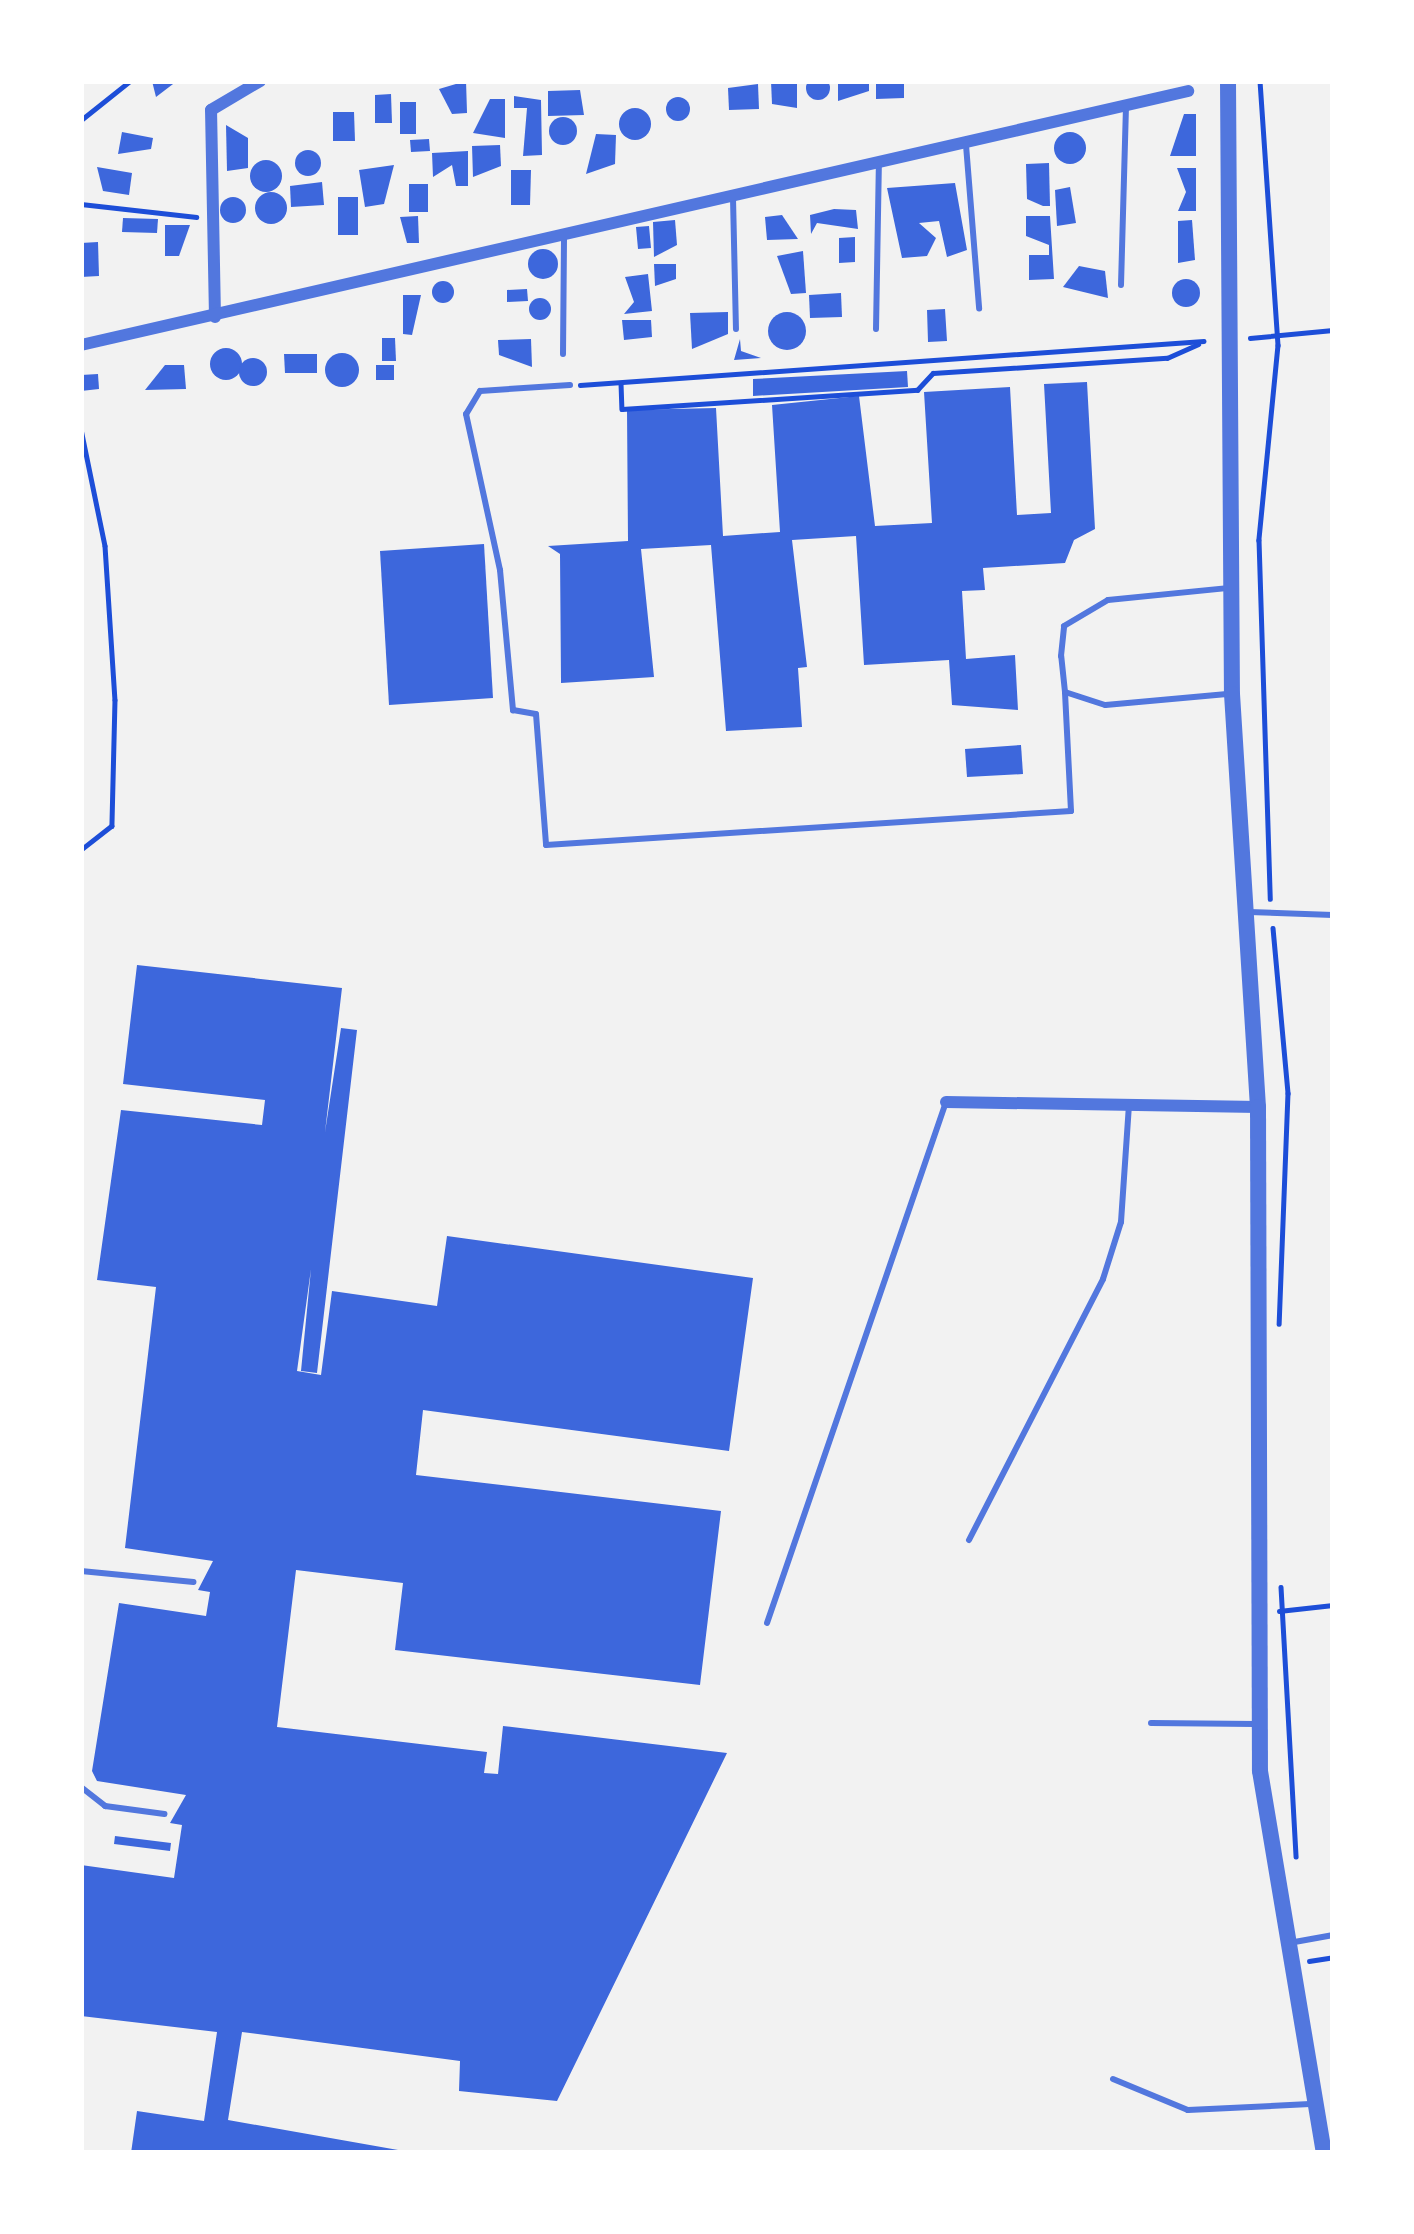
<!DOCTYPE html>
<html>
<head>
<meta charset="utf-8">
<style>
  body { margin:0 }
  #map { position:relative; width:1414px; height:2234px; overflow:hidden; background:#f2f2f2; font-family:"Source Sans 3",sans-serif }
  div>[style] { position:absolute }
  [style*='--x'] { left:calc(var(--x)*1px); top:calc(var(--y)*1px); width:calc(var(--w)*1px); rotate:calc(var(--a)*1deg) }
  .building>* { inset:0; background:#3d67dc }
  .round { border-radius:50% }
  .path>* { height:4.5px; margin:-2.25px; padding:0 2.25px; transform-origin:2.25px; border-radius:2.25px; background:#1d4ed8 }
  .service>* { height:6px; margin:-3px; padding:0 3px; transform-origin:3px; border-radius:3px; background:#5277de }
  .minor>* { height:12px; margin:-6px; padding:0 6px; transform-origin:6px; border-radius:6px; background:#5277de }
  .tertiary>* { height:16px; margin:-8px; padding:0 8px; transform-origin:8px; border-radius:8px; background:#5277de }
  span { translate:-50% -50%; white-space:nowrap; text-align:center; line-height:1.15; -webkit-text-stroke:9px #fff; paint-order:stroke }
  .frame { position:absolute; inset:0; border:84px solid #fff; pointer-events:none }
</style>
</head>
<body>
<div id="map">
  <div class="building">
    <div class="round" style="left:806px;top:76px;width:24px;height:24px"></div>
    <div style="clip-path:polygon(152px 81px,177px 81px,156px 97px)"></div>
    <div style="clip-path:polygon(466px 81px,467px 113px,452px 114px,439px 89px)"></div>
    <div style="clip-path:polygon(771px 81px,797px 81px,797px 108px,772px 104px)"></div>
    <div style="clip-path:polygon(838px 81px,869px 81px,869px 91px,838px 101px)"></div>
    <div style="clip-path:polygon(876px 81px,904px 81px,904px 98px,876px 99px)"></div>
    <div style="clip-path:polygon(758px 84px,759px 109px,729px 110px,728px 88px)"></div>
    <div style="clip-path:polygon(580px 90px,584px 115px,548px 116px,548px 91px)"></div>
    <div style="clip-path:polygon(391px 94px,392px 123px,375px 123px,375px 95px)"></div>
    <div style="clip-path:polygon(514px 96px,541px 100px,542px 155px,523px 156px,527px 108px,514px 108px)"></div>
    <div class="round" style="left:666px;top:97px;width:24px;height:24px"></div>
    <div style="clip-path:polygon(490px 99px,505px 99px,505px 138px,473px 133px)"></div>
    <div style="clip-path:polygon(400px 102px,416px 102px,416px 134px,400px 134px)"></div>
    <div class="round" style="left:619px;top:108px;width:32px;height:32px"></div>
    <div style="clip-path:polygon(333px 112px,354px 112px,355px 141px,333px 141px)"></div>
    <div style="clip-path:polygon(1184px 114px,1196px 114px,1196px 156px,1170px 156px)"></div>
    <div class="round" style="left:549px;top:117px;width:28px;height:28px"></div>
    <div style="clip-path:polygon(226px 125px,248px 138px,248px 168px,227px 171px)"></div>
    <div style="clip-path:polygon(122px 132px,153px 138px,151px 149px,118px 154px)"></div>
    <div class="round" style="left:1054px;top:132px;width:32px;height:32px"></div>
    <div style="clip-path:polygon(596px 134px,616px 135px,615px 164px,586px 174px)"></div>
    <div style="clip-path:polygon(429px 139px,430px 151px,411px 152px,410px 140px)"></div>
    <div style="clip-path:polygon(500px 145px,501px 166px,473px 177px,472px 146px)"></div>
    <div class="round" style="left:295px;top:150px;width:26px;height:26px"></div>
    <div style="clip-path:polygon(468px 151px,468px 186px,456px 186px,452px 165px,433px 177px,432px 153px)"></div>
    <div class="round" style="left:250px;top:160px;width:32px;height:32px"></div>
    <div style="clip-path:polygon(1049px 163px,1050px 206px,1043px 206px,1027px 199px,1026px 164px)"></div>
    <div style="clip-path:polygon(394px 165px,384px 204px,365px 207px,359px 170px)"></div>
    <div style="clip-path:polygon(97px 167px,132px 173px,129px 195px,103px 191px)"></div>
    <div style="clip-path:polygon(1177px 168px,1196px 168px,1196px 211px,1178px 211px,1186px 192px)"></div>
    <div style="clip-path:polygon(511px 170px,531px 170px,530px 205px,511px 205px)"></div>
    <div style="clip-path:polygon(322px 182px,324px 205px,291px 207px,290px 186px)"></div>
    <div style="clip-path:polygon(955px 183px,967px 250px,947px 257px,939px 221px,919px 223px,936px 238px,927px 256px,902px 258px,887px 188px)"></div>
    <div style="clip-path:polygon(409px 184px,428px 184px,428px 212px,409px 212px)"></div>
    <div style="clip-path:polygon(1070px 187px,1076px 223px,1057px 226px,1055px 190px)"></div>
    <div class="round" style="left:255px;top:192px;width:32px;height:32px"></div>
    <div style="clip-path:polygon(338px 197px,358px 197px,358px 235px,338px 235px)"></div>
    <div class="round" style="left:220px;top:197px;width:26px;height:26px"></div>
    <div style="clip-path:polygon(834px 209px,856px 210px,858px 229px,817px 223px,811px 234px,810px 215px)"></div>
    <div style="clip-path:polygon(782px 215px,798px 239px,767px 240px,765px 217px)"></div>
    <div style="clip-path:polygon(418px 216px,419px 243px,407px 243px,400px 217px)"></div>
    <div style="clip-path:polygon(1026px 216px,1050px 216px,1054px 279px,1029px 280px,1029px 255px,1049px 255px,1049px 245px,1026px 236px)"></div>
    <div style="clip-path:polygon(123px 218px,158px 219px,157px 233px,122px 232px)"></div>
    <div style="clip-path:polygon(675px 220px,677px 245px,654px 257px,653px 222px)"></div>
    <div style="clip-path:polygon(1192px 220px,1195px 260px,1178px 263px,1178px 221px)"></div>
    <div style="clip-path:polygon(165px 225px,190px 225px,179px 256px,165px 256px)"></div>
    <div style="clip-path:polygon(649px 226px,651px 248px,638px 249px,636px 227px)"></div>
    <div style="clip-path:polygon(855px 237px,855px 262px,839px 263px,839px 238px)"></div>
    <div style="clip-path:polygon(98px 242px,99px 276px,81px 277px,81px 243px)"></div>
    <div class="round" style="left:528px;top:249px;width:30px;height:30px"></div>
    <div style="clip-path:polygon(803px 251px,806px 293px,791px 294px,777px 256px)"></div>
    <div style="clip-path:polygon(654px 264px,676px 264px,676px 279px,655px 286px)"></div>
    <div style="clip-path:polygon(1079px 266px,1105px 271px,1108px 298px,1063px 287px)"></div>
    <div style="clip-path:polygon(648px 274px,652px 311px,624px 314px,634px 302px,625px 277px)"></div>
    <div class="round" style="left:1172px;top:279px;width:28px;height:28px"></div>
    <div class="round" style="left:432px;top:281px;width:22px;height:22px"></div>
    <div style="clip-path:polygon(527px 289px,528px 301px,507px 302px,507px 290px)"></div>
    <div style="clip-path:polygon(841px 293px,842px 317px,810px 318px,809px 295px)"></div>
    <div style="clip-path:polygon(403px 295px,421px 295px,412px 335px,403px 334px)"></div>
    <div class="round" style="left:529px;top:298px;width:22px;height:22px"></div>
    <div style="clip-path:polygon(945px 309px,947px 341px,928px 342px,927px 310px)"></div>
    <div class="round" style="left:768px;top:312px;width:38px;height:38px"></div>
    <div style="clip-path:polygon(728px 312px,728px 334px,692px 349px,690px 313px)"></div>
    <div style="clip-path:polygon(622px 320px,651px 320px,652px 337px,624px 340px)"></div>
    <div style="clip-path:polygon(382px 338px,395px 338px,396px 361px,382px 361px)"></div>
    <div style="clip-path:polygon(531px 339px,532px 367px,499px 355px,498px 340px)"></div>
    <div style="clip-path:polygon(740px 339px,741px 351px,761px 358px,734px 360px)"></div>
    <div class="round" style="left:210px;top:348px;width:32px;height:32px"></div>
    <div class="round" style="left:325px;top:353px;width:34px;height:34px"></div>
    <div style="clip-path:polygon(284px 354px,317px 354px,317px 373px,285px 373px)"></div>
    <div class="round" style="left:239px;top:358px;width:28px;height:28px"></div>
    <div style="clip-path:polygon(165px 365px,184px 365px,186px 389px,145px 390px)"></div>
    <div style="clip-path:polygon(376px 365px,394px 365px,394px 380px,376px 380px)"></div>
    <div style="clip-path:polygon(907px 371px,908px 387px,753px 396px,753px 379px)"></div>
    <div style="clip-path:polygon(98px 374px,99px 389px,81px 391px,81px 375px)"></div>
    <div style="clip-path:polygon(1087px 382px,1095px 529px,1074px 540px,1065px 563px,983px 568px,985px 590px,962px 591px,966px 659px,1015px 655px,1018px 710px,952px 705px,949px 660px,864px 665px,856px 536px,792px 540px,807px 667px,798px 668px,802px 727px,726px 731px,711px 545px,641px 549px,654px 677px,561px 683px,560px 554px,548px 546px,628px 541px,627px 410px,716px 408px,723px 536px,780px 532px,772px 405px,859px 396px,875px 526px,932px 523px,924px 392px,1010px 387px,1017px 515px,1051px 513px,1044px 384px)"></div>
    <div style="clip-path:polygon(484px 544px,493px 698px,389px 705px,380px 551px)"></div>
    <div style="clip-path:polygon(1021px 745px,1023px 774px,967px 777px,965px 749px)"></div>
    <div style="clip-path:polygon(137px 965px,342px 988px,325px 1132px,341px 1028px,357px 1030px,317px 1373px,301px 1371px,311px 1269px,297px 1371px,321px 1375px,332px 1291px,437px 1306px,447px 1236px,753px 1278px,729px 1451px,423px 1410px,416px 1475px,721px 1511px,700px 1685px,395px 1650px,403px 1583px,296px 1570px,277px 1727px,487px 1752px,484px 1773px,498px 1774px,503px 1726px,727px 1753px,557px 2101px,459px 2091px,460px 2061px,242px 2032px,228px 2120px,415px 2153px,131px 2153px,137px 2111px,204px 2121px,217px 2032px,81px 2016px,81px 1865px,174px 1878px,182px 1825px,170px 1823px,186px 1795px,97px 1781px,92px 1771px,119px 1603px,206px 1616px,210px 1592px,198px 1590px,213px 1561px,125px 1548px,156px 1287px,97px 1280px,121px 1110px,262px 1125px,265px 1100px,123px 1084px)"></div>
    <div style="clip-path:polygon(115px 1836px,171px 1843px,170px 1851px,114px 1844px)"></div>
  </div>
  <div class="path">
    <div style="--x:1260;--y:81;--w:265;--a:86.1"></div>
    <div style="--x:1278;--y:345;--w:196;--a:95.6"></div>
    <div style="--x:1259;--y:540;--w:359;--a:88.2"></div>
    <div style="--x:81;--y:120;--w:63;--a:-38.5"></div>
    <div style="--x:81;--y:204;--w:116;--a:6.4"></div>
    <div style="--x:1250;--y:338;--w:83;--a:-5.5"></div>
    <div style="--x:621;--y:383;--w:26;--a:88"></div>
    <div style="--x:622;--y:409;--w:296;--a:-3.7"></div>
    <div style="--x:917;--y:390;--w:23;--a:-47"></div>
    <div style="--x:933;--y:373;--w:234;--a:-3.7"></div>
    <div style="--x:1167;--y:358;--w:34;--a:-24"></div>
    <div style="--x:580;--y:385;--w:625;--a:-4.04"></div>
    <div style="--x:81;--y:429;--w:119;--a:78.4"></div>
    <div style="--x:105;--y:546;--w:154;--a:86.3"></div>
    <div style="--x:115;--y:700;--w:126;--a:91.4"></div>
    <div style="--x:112;--y:826;--w:39;--a:142"></div>
    <div style="--x:1273;--y:928;--w:166;--a:84.8"></div>
    <div style="--x:1288;--y:1093;--w:231;--a:92.2"></div>
    <div style="--x:1281;--y:1587;--w:270;--a:86.8"></div>
    <div style="--x:1279;--y:1611;--w:54;--a:-6.3"></div>
    <div style="--x:1309;--y:1961;--w:24;--a:-9"></div>
  </div>
  <div class="service">
    <div style="--x:966;--y:145;--w:164;--a:85.4"></div>
    <div style="--x:733;--y:198;--w:131;--a:88.7"></div>
    <div style="--x:1121;--y:285;--w:176;--a:-88.4"></div>
    <div style="--x:876;--y:329;--w:164;--a:-89"></div>
    <div style="--x:563;--y:354;--w:117;--a:-89.5"></div>
    <div style="--x:570;--y:385;--w:90;--a:176.2"></div>
    <div style="--x:480;--y:391;--w:27;--a:121"></div>
    <div style="--x:466;--y:414;--w:160;--a:77.7"></div>
    <div style="--x:500;--y:570;--w:141;--a:84.7"></div>
    <div style="--x:513;--y:710;--w:23;--a:10"></div>
    <div style="--x:536;--y:714;--w:131;--a:85.6"></div>
    <div style="--x:546;--y:845;--w:526;--a:-3.71"></div>
    <div style="--x:1071;--y:811;--w:119;--a:-92.9"></div>
    <div style="--x:1227;--y:694;--w:122;--a:174.8"></div>
    <div style="--x:1105;--y:705;--w:42;--a:-162"></div>
    <div style="--x:1065;--y:692;--w:36;--a:-96"></div>
    <div style="--x:1061;--y:656;--w:30;--a:-84"></div>
    <div style="--x:1064;--y:626;--w:51;--a:-30.6"></div>
    <div style="--x:1108;--y:600;--w:122;--a:-5.7"></div>
    <div style="--x:1249;--y:912;--w:84;--a:2"></div>
    <div style="--x:969;--y:1540;--w:293;--a:-62.8"></div>
    <div style="--x:1103;--y:1279;--w:60;--a:-72.5"></div>
    <div style="--x:1121;--y:1222;--w:117;--a:-86.1"></div>
    <div style="--x:81;--y:1571;--w:113;--a:5.6"></div>
    <div style="--x:767;--y:1623;--w:551;--a:-71.04"></div>
    <div style="--x:1151;--y:1723;--w:104;--a:0.6"></div>
    <div style="--x:81;--y:1787;--w:31;--a:38"></div>
    <div style="--x:105;--y:1806;--w:60;--a:7.7"></div>
    <div style="--x:1289;--y:1943;--w:45;--a:-10.3"></div>
    <div style="--x:1113;--y:2079;--w:81;--a:22.5"></div>
    <div style="--x:1188;--y:2110;--w:122;--a:-2.8"></div>
  </div>
  <div class="minor">
    <div style="--x:215;--y:317;--w:207;--a:-91.1"></div>
    <div style="--x:211;--y:110;--w:57;--a:-30.6"></div>
    <div style="--x:81;--y:345;--w:1136;--a:-12.92"></div>
    <div style="--x:946;--y:1102;--w:312;--a:0.9"></div>
  </div>
  <div class="tertiary">
    <div style="--x:1228;--y:81;--w:613;--a:89.63"></div>
    <div style="--x:1232;--y:694;--w:414;--a:86.4"></div>
    <div style="--x:1258;--y:1107;--w:664;--a:89.83"></div>
    <div style="--x:1260;--y:1771;--w:387;--a:80.5"></div>
  </div>
  <div class="frame"></div>
</div>
</body>
</html>
